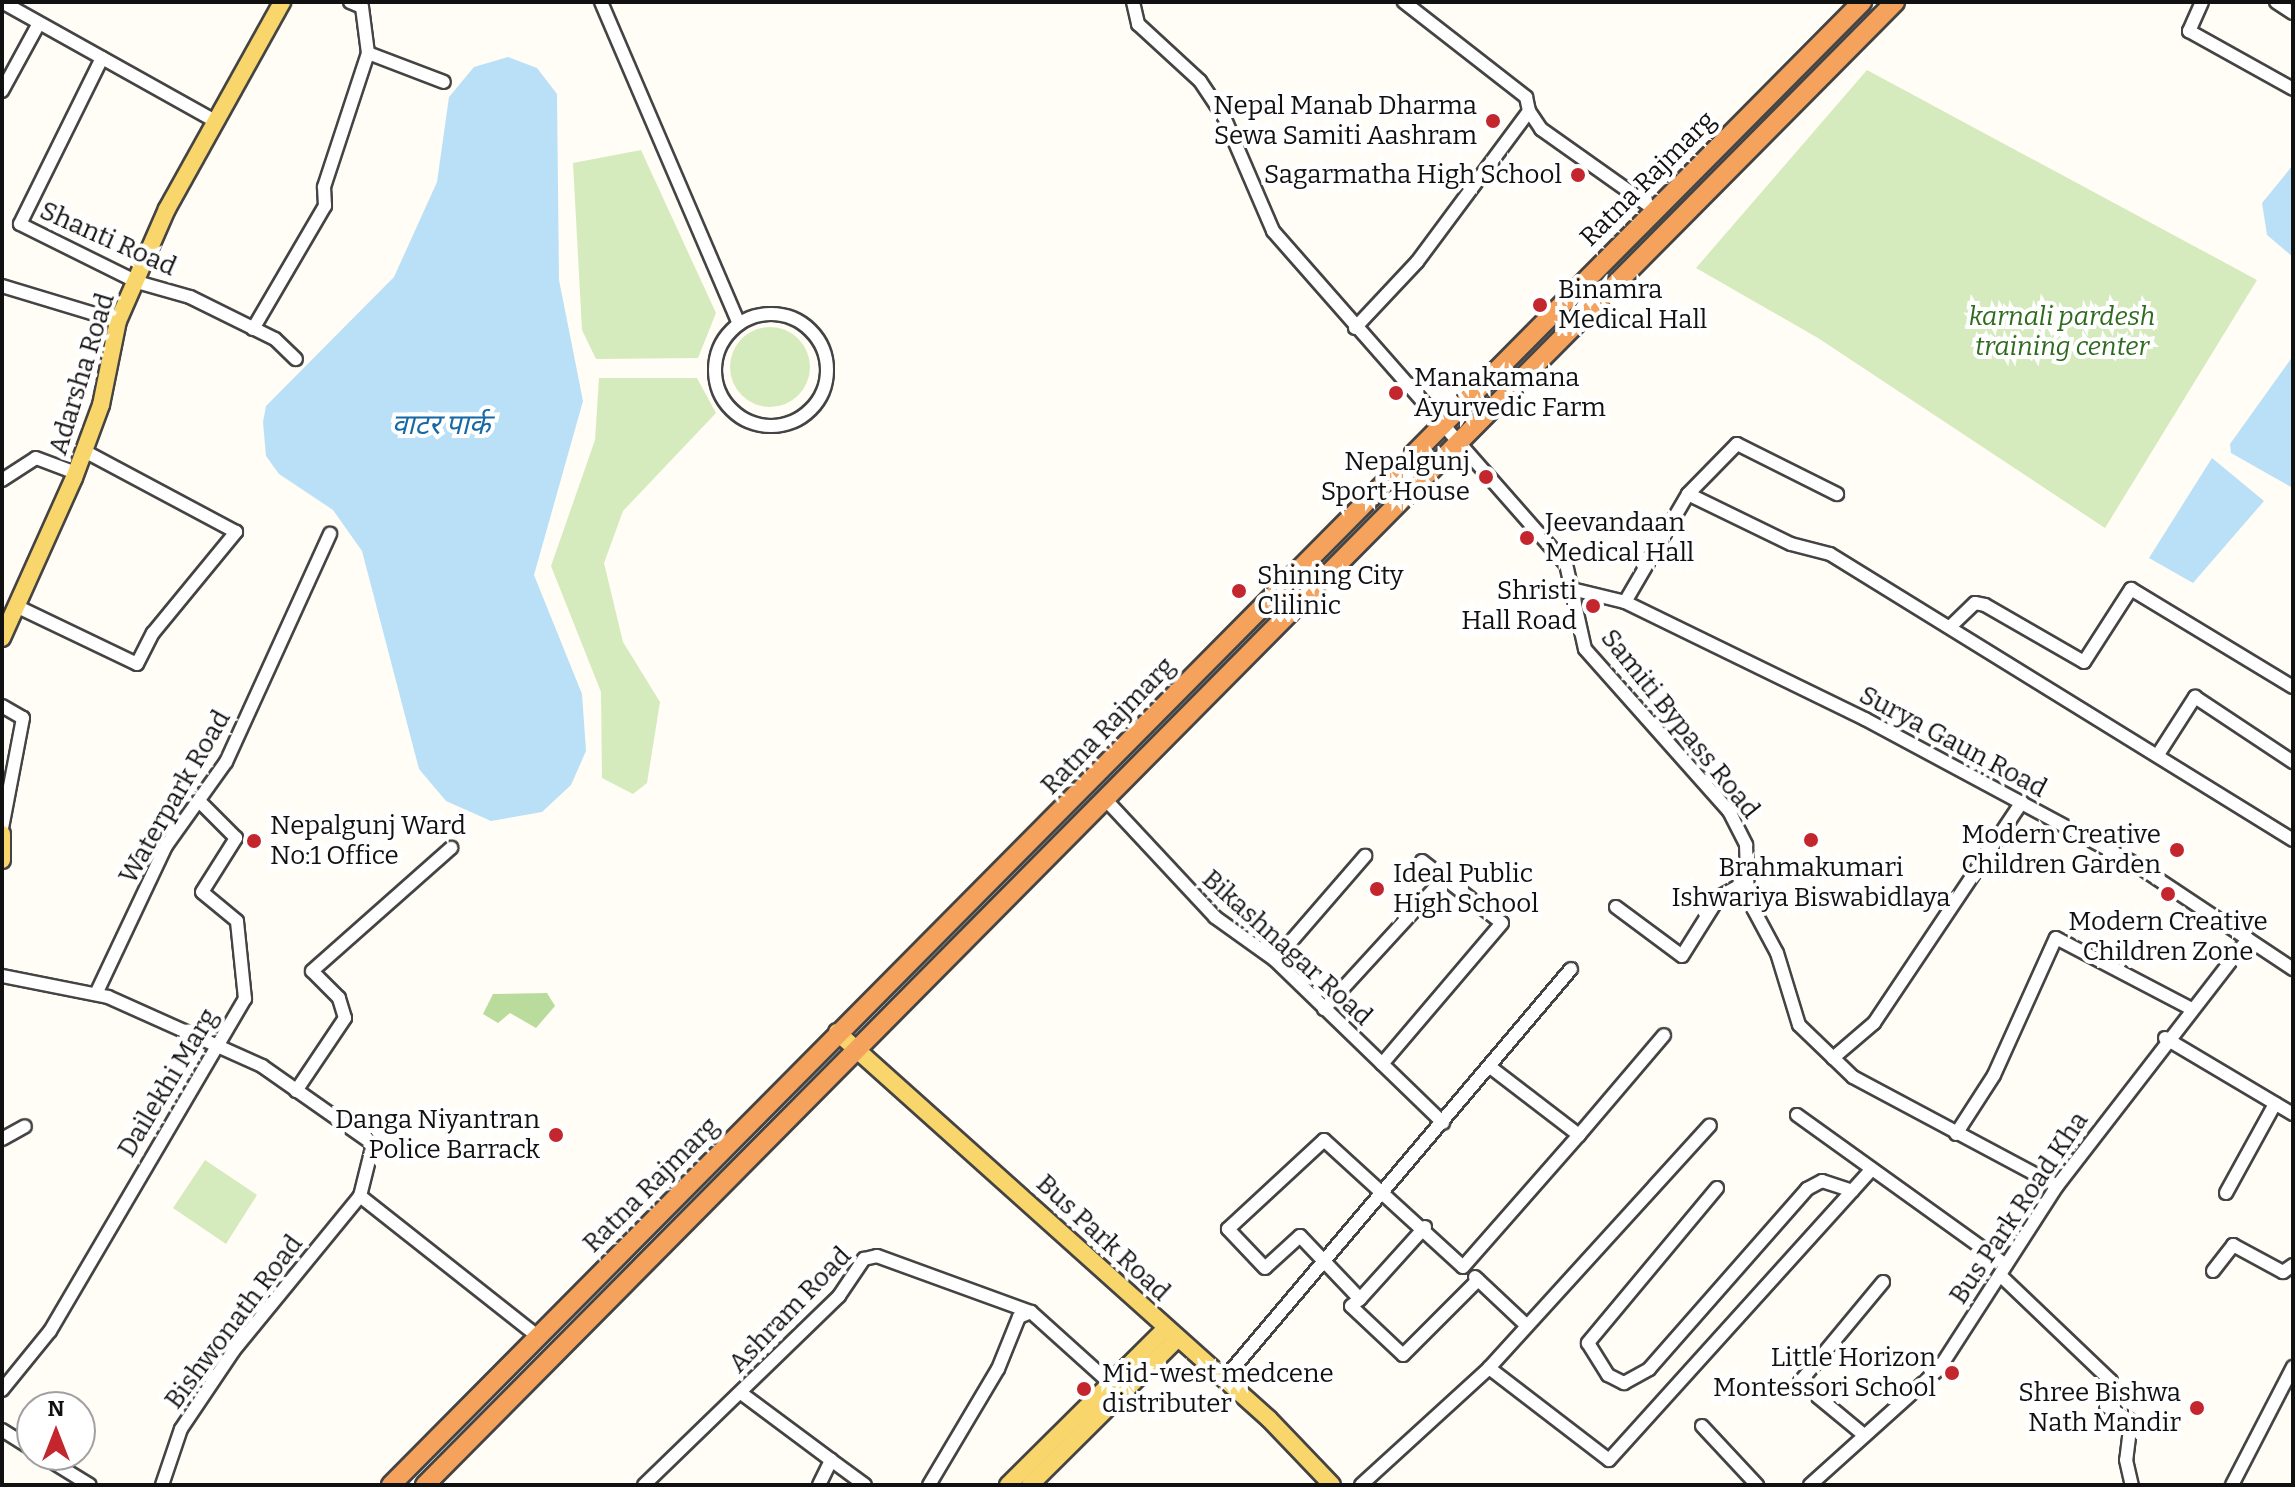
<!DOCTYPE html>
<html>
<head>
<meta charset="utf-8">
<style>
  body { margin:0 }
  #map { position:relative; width:2295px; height:1487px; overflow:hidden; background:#fffdf5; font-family:Bitter,"Noto Sans Devanagari",serif }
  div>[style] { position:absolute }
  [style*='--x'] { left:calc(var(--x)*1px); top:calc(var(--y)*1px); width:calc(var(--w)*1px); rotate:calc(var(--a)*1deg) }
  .green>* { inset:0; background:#d5ebbd }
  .round { border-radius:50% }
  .forest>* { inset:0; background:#b9dc9c }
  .water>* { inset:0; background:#b9e0f7 }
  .roads { filter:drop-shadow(2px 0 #444) drop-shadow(-2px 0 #444) drop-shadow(0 2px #444) drop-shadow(0 -2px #444) }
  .minor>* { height:12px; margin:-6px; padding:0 6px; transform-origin:6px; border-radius:6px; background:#fff }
  .minor>.ring { margin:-6px; padding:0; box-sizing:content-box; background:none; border:12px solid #fff; border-radius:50% }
  .major>* { height:16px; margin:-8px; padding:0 8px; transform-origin:8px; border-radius:8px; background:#f9d66b }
  .highway>* { height:18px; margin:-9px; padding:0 9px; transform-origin:9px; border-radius:9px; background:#f5a25d }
  .dots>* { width:22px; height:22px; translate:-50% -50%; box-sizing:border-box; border:4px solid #fff; border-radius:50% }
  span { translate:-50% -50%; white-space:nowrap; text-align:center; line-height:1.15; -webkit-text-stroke:8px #fff; paint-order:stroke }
  .poi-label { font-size:26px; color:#111 }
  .right { translate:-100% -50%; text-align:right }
  .left { translate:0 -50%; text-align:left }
  .street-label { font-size:26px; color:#111 }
  .park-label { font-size:26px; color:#2f6b1f; font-style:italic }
  .water-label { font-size:28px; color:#1768a6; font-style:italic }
  .frame { position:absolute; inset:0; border:4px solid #111; pointer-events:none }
  .north { position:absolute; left:16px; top:1391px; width:80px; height:80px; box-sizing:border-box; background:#fff; border:2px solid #a0a0a0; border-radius:50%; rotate:0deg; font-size:22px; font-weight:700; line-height:32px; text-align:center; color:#111 }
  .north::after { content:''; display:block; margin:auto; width:28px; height:36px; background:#c4262e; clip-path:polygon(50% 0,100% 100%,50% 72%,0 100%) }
</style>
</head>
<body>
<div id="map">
  <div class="green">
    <div style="clip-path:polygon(1867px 70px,2257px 280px,2105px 528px,1818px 338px,1696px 268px)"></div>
    <div style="clip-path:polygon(641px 150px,716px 313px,698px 358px,596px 359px,582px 330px,573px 163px)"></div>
    <div class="round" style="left:730px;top:327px;width:80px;height:80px"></div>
    <div style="clip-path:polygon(599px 378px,697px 378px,716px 413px,623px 511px,604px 563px,623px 642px,660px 702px,647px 783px,633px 794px,602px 778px,601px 692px,551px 566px,595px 440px)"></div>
    <div style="clip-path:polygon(205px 1160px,257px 1195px,226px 1244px,173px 1208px)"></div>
  </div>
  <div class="forest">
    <div style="clip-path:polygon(547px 993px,555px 1006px,536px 1028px,510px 1013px,498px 1023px,483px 1014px,493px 994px)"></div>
  </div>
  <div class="water">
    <div style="clip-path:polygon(508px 57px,537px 68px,557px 94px,559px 280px,583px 401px,534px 575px,582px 694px,586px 751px,571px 785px,542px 812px,491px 821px,446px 801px,419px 769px,362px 551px,333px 510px,279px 474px,266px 456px,263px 422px,266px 406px,394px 277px,437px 182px,449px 97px,474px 67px)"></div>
    <div style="clip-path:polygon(2293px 165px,2293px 257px,2267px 235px,2262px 203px)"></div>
    <div style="clip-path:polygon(2293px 356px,2293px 486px,2291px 487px,2231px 453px,2230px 444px)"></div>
    <div style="clip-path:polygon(2212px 458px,2264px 501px,2193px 583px,2149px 558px)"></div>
  </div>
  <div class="roads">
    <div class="minor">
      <div style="--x:2;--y:2;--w:242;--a:29.2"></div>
      <div style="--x:350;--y:2;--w:13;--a:23"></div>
      <div style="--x:362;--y:7;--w:46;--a:82.6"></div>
      <div style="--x:368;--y:53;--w:81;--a:20.9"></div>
      <div style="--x:601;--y:2;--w:350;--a:66.8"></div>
      <div style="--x:1133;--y:2;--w:23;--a:77"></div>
      <div style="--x:1138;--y:24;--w:84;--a:42.6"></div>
      <div style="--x:1200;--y:81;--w:43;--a:56.3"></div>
      <div style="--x:1224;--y:117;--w:124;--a:66.7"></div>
      <div style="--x:1273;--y:231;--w:444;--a:48.7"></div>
      <div style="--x:1566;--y:564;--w:87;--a:77.4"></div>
      <div style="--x:1585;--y:649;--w:217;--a:48.4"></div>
      <div style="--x:1729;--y:811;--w:38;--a:63"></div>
      <div style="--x:1746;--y:845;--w:54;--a:87.9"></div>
      <div style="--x:1748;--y:899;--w:61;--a:61.8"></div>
      <div style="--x:1777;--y:953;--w:75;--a:73"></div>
      <div style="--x:1799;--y:1025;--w:75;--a:43.9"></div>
      <div style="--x:1853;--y:1077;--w:231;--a:28.1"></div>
      <div style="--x:2202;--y:2;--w:32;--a:114"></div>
      <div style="--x:2189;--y:31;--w:119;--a:29.1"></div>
      <div style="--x:2276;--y:2;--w:20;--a:33"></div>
      <div style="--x:102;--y:58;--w:185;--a:116.3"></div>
      <div style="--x:20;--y:224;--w:131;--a:26.4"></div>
      <div style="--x:137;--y:282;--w:55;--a:15.8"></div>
      <div style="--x:190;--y:297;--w:95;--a:26.3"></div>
      <div style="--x:275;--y:339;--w:29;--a:44"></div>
      <div style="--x:2;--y:91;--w:77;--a:-61.4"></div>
      <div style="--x:1529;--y:111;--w:22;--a:56"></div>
      <div style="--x:1541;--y:129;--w:138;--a:35.3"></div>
      <div style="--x:2;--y:286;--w:121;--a:16.8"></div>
      <div class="ring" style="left:715px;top:314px;width:100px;height:100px"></div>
      <div style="--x:1355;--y:328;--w:91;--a:-46.8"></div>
      <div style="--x:1417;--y:262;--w:188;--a:-53.4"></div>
      <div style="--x:1529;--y:111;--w:14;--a:-102"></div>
      <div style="--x:1526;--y:97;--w:155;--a:-142.1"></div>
      <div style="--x:253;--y:329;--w:143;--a:-59.7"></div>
      <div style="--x:325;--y:206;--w:19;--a:-93"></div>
      <div style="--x:324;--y:187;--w:141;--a:-71.8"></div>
      <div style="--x:2;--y:480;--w:40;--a:-32.9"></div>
      <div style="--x:36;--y:458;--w:43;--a:20.6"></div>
      <div style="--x:1688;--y:494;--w:114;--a:25.9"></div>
      <div style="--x:1791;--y:544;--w:40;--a:14.4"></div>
      <div style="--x:1830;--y:554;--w:544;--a:31.7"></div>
      <div style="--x:1576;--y:590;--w:50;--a:13.8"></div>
      <div style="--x:1625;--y:602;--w:267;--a:26"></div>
      <div style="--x:1865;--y:719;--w:306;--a:28.2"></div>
      <div style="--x:2135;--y:864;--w:190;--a:33.6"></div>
      <div style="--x:1625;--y:602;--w:125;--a:-59.7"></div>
      <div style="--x:1688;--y:494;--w:70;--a:-45.6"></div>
      <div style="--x:1737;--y:444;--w:112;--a:26.6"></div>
      <div style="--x:16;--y:606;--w:134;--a:25.6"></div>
      <div style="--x:137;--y:664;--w:35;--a:-63"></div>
      <div style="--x:153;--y:633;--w:131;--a:-50.6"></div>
      <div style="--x:236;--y:532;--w:172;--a:-151.9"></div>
      <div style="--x:1951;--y:626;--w:33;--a:-44"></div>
      <div style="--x:1975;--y:603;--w:10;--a:11"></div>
      <div style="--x:1985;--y:605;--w:114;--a:29.9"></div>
      <div style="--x:2084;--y:662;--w:87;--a:-57.2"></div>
      <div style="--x:2131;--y:589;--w:189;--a:31.2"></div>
      <div style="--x:2;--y:706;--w:24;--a:30"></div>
      <div style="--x:23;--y:718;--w:112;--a:100.8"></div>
      <div style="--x:2159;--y:753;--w:67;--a:-57.3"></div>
      <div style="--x:2195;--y:697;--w:118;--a:33.6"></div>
      <div style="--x:1106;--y:800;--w:160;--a:47"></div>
      <div style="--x:1215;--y:917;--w:74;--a:35.6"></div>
      <div style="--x:1275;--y:960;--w:234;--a:44.1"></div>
      <div style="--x:1422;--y:861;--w:28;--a:38"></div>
      <div style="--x:1616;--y:907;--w:82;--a:36.6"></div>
      <div style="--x:1682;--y:956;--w:70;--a:-57.9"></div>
      <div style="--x:1719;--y:897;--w:31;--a:-29"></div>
      <div style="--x:1275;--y:960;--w:138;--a:-49.1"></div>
      <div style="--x:2;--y:976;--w:108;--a:11.2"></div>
      <div style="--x:108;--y:997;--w:169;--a:24.1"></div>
      <div style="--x:262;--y:1066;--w:136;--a:35.1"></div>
      <div style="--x:373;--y:1144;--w:54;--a:104"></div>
      <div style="--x:360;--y:1196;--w:226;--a:38.3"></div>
      <div style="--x:96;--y:994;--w:164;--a:-64.7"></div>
      <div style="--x:166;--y:846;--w:103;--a:-54.5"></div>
      <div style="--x:226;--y:762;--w:251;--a:-65.5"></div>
      <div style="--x:1324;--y:1009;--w:178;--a:-47.5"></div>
      <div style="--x:1444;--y:878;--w:73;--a:37.8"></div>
      <div style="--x:1502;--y:923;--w:185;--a:130.4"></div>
      <div style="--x:2165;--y:1038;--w:149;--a:30.7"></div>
      <div style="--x:1833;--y:1058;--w:54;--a:-40.5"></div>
      <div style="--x:1874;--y:1023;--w:266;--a:-56.2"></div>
      <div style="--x:296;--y:1091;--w:88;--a:-56.1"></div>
      <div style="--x:345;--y:1018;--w:21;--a:-107"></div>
      <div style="--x:339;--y:998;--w:38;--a:-135"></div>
      <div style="--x:312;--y:971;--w:186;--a:-41.5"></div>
      <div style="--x:1797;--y:1115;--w:257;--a:35.7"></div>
      <div style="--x:1956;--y:1134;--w:70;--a:-57.2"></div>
      <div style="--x:1994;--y:1075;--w:150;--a:-65.7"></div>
      <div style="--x:2056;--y:938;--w:151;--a:27.6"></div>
      <div style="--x:1579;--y:1135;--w:131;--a:-49.6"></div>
      <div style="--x:2;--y:1139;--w:26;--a:-29"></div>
      <div style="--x:1717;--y:1188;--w:202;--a:129.8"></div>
      <div style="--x:1588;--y:1343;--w:38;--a:58"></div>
      <div style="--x:1608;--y:1375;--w:18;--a:27"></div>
      <div style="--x:1624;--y:1383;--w:29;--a:-29"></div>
      <div style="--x:1649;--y:1369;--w:240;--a:-48.7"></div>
      <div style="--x:1807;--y:1189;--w:17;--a:-28"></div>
      <div style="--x:1822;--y:1181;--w:32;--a:18"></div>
      <div style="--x:2226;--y:1193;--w:102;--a:-61.2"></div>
      <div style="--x:2213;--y:1271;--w:33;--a:-52"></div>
      <div style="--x:2233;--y:1245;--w:57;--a:28.4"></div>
      <div style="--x:2283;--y:1272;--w:12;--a:-35"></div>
      <div style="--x:2000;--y:1275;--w:153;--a:43.7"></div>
      <div style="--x:2111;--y:1381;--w:25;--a:101"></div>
      <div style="--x:2106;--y:1406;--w:29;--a:31"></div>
      <div style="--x:2131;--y:1421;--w:39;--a:97"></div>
      <div style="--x:2126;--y:1460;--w:26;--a:77"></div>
      <div style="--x:1475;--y:1277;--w:71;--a:43.3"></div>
      <div style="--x:1478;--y:1280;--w:106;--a:135"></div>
      <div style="--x:1403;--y:1355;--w:71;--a:-136.7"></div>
      <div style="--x:1351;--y:1306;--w:11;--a:-38"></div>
      <div style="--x:1360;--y:1299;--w:87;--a:-133.6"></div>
      <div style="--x:1300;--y:1236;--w:47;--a:137.6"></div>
      <div style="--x:1265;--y:1268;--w:54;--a:-133.5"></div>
      <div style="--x:1228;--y:1229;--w:131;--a:-42.8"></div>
      <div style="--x:1324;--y:1140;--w:188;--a:42.4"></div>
      <div style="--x:1463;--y:1267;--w:176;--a:-48.7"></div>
      <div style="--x:1579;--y:1135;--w:112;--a:-142.6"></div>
      <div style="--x:1360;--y:1299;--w:97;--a:-47.9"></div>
      <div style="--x:1489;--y:1368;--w:151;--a:37.5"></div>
      <div style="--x:1609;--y:1460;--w:389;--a:-47.9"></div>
      <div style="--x:1224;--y:1379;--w:537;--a:-49.76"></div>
      <div style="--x:2;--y:1390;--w:76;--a:-50.9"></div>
      <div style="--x:50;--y:1331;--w:385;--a:-59.6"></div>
      <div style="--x:245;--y:999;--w:78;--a:-95.9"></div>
      <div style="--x:237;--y:921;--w:45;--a:-140.4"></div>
      <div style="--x:202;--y:892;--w:64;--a:-57.8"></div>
      <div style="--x:236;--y:838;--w:48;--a:-135"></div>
      <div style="--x:741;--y:1393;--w:112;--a:36.7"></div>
      <div style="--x:1702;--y:1426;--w:81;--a:47"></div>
      <div style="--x:2;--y:1430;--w:36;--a:32"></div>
      <div style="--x:1864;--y:1435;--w:83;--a:-140.4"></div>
      <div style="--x:1800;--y:1382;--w:130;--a:-50.3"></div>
      <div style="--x:41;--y:1455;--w:57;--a:31.5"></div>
      <div style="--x:162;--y:1485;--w:59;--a:-71.3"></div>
      <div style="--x:181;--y:1429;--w:95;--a:-56.1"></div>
      <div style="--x:234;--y:1350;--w:199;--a:-50.7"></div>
      <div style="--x:644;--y:1485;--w:272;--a:-44.1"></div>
      <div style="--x:839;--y:1296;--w:45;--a:-56"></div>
      <div style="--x:864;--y:1259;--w:13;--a:-13"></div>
      <div style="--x:877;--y:1256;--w:164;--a:20"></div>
      <div style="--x:1031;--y:1312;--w:108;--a:42"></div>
      <div style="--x:819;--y:1485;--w:28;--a:-64"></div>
      <div style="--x:831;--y:1460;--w:42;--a:36.3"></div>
      <div style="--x:929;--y:1485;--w:135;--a:-59.3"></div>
      <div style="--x:998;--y:1369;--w:56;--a:-68"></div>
      <div style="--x:1019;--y:1317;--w:13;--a:-23"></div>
      <div style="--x:1361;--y:1485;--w:173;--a:-42.4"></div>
      <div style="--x:1489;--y:1368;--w:328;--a:-47.7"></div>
      <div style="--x:1810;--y:1485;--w:173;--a:-42"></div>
      <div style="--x:1939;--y:1369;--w:218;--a:-57.2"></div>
      <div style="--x:2057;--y:1186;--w:312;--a:-52.3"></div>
      <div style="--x:2232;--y:1485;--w:133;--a:-62.7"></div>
    </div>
    <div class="major">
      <div style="--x:2;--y:638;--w:175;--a:-65.8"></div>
      <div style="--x:74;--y:478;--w:78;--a:-69.7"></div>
      <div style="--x:101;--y:405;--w:86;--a:-78.6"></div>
      <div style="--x:118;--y:321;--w:122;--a:-66.4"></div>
      <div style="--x:167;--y:209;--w:237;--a:-60.9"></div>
      <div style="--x:2;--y:834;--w:26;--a:90"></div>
      <div style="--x:837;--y:1032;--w:580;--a:41.86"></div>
      <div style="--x:1269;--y:1419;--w:91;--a:46.3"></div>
      <div style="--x:1008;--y:1485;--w:223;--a:-44.8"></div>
      <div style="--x:1030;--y:1485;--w:207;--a:-44.8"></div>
    </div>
    <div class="highway">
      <div style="--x:391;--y:1485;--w:2089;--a:-45.23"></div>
      <div style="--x:425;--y:1485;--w:2088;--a:-45.25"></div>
    </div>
  </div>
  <div class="dots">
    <div style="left:1493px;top:121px;background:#c4262e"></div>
    <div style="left:1578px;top:175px;background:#c4262e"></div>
    <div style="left:1540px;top:305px;background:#c4262e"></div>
    <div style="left:1396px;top:393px;background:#c4262e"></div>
    <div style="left:1486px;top:477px;background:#c4262e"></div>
    <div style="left:1527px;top:538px;background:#c4262e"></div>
    <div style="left:1239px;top:591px;background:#c4262e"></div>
    <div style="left:1593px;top:606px;background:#c4262e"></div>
    <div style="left:1811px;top:840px;background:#c4262e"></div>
    <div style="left:254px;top:841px;background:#c4262e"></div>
    <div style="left:2177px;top:850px;background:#c4262e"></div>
    <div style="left:1377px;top:889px;background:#c4262e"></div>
    <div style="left:2168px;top:894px;background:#c4262e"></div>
    <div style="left:556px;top:1135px;background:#c4262e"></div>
    <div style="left:1952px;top:1373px;background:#c4262e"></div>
    <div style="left:1084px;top:1389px;background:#c4262e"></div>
    <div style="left:2197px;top:1408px;background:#c4262e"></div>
  </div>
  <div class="poi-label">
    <span class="right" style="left:1477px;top:121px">Nepal Manab Dharma<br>Sewa Samiti Aashram</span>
    <span class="right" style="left:1562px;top:175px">Sagarmatha High School</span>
    <span class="left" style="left:1558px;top:305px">Binamra<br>Medical Hall</span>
    <span class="left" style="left:1414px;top:393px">Manakamana<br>Ayurvedic Farm</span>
    <span class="right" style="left:1470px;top:477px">Nepalgunj<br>Sport House</span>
    <span class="left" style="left:1545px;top:538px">Jeevandaan<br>Medical Hall</span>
    <span class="left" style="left:1257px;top:591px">Shining City<br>Clilinic</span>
    <span class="right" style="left:1577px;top:606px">Shristi<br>Hall Road</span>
    <span class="left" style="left:270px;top:841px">Nepalgunj Ward<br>No:1 Office</span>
    <span class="right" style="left:2161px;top:850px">Modern Creative<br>Children Garden</span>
    <span style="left:1811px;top:883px">Brahmakumari<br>Ishwariya Biswabidlaya</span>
    <span class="left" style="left:1393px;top:889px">Ideal Public<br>High School</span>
    <span style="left:2168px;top:937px">Modern Creative<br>Children Zone</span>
    <span class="right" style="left:540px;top:1135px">Danga Niyantran<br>Police Barrack</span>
    <span class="right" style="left:1936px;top:1373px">Little Horizon<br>Montessori School</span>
    <span class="left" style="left:1102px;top:1389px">Mid-west medcene<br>distributer</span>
    <span class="right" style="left:2181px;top:1408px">Shree Bishwa<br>Nath Mandir</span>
  </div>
  <div class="street-label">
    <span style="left:1648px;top:179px;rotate:-45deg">Ratna Rajmarg</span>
    <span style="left:108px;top:239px;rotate:24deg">Shanti Road</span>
    <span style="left:82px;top:374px;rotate:-73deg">Adarsha Road</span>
    <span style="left:1680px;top:724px;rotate:51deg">Samiti Bypass Road</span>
    <span style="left:1108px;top:726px;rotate:-46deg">Ratna Rajmarg</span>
    <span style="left:1953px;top:742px;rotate:28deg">Surya Gaun Road</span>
    <span style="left:175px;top:797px;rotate:-60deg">Waterpark Road</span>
    <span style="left:1287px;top:948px;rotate:42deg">Bikashnagar Road</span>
    <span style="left:168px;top:1083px;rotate:-59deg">Dailekhi Marg</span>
    <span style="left:651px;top:1185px;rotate:-45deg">Ratna Rajmarg</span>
    <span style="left:2019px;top:1208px;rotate:-56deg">Bus Park Road Kha</span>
    <span style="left:1103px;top:1238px;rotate:43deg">Bus Park Road</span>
    <span style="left:790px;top:1310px;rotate:-46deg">Ashram Road</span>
    <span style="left:234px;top:1322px;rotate:-53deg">Bishwonath Road</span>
  </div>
  <div class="park-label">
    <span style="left:2062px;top:332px">karnali pardesh<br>training center</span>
  </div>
  <div class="water-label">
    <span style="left:441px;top:425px">वाटर पार्क</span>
  </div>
  <div class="frame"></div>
  <div class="north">N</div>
</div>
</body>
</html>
